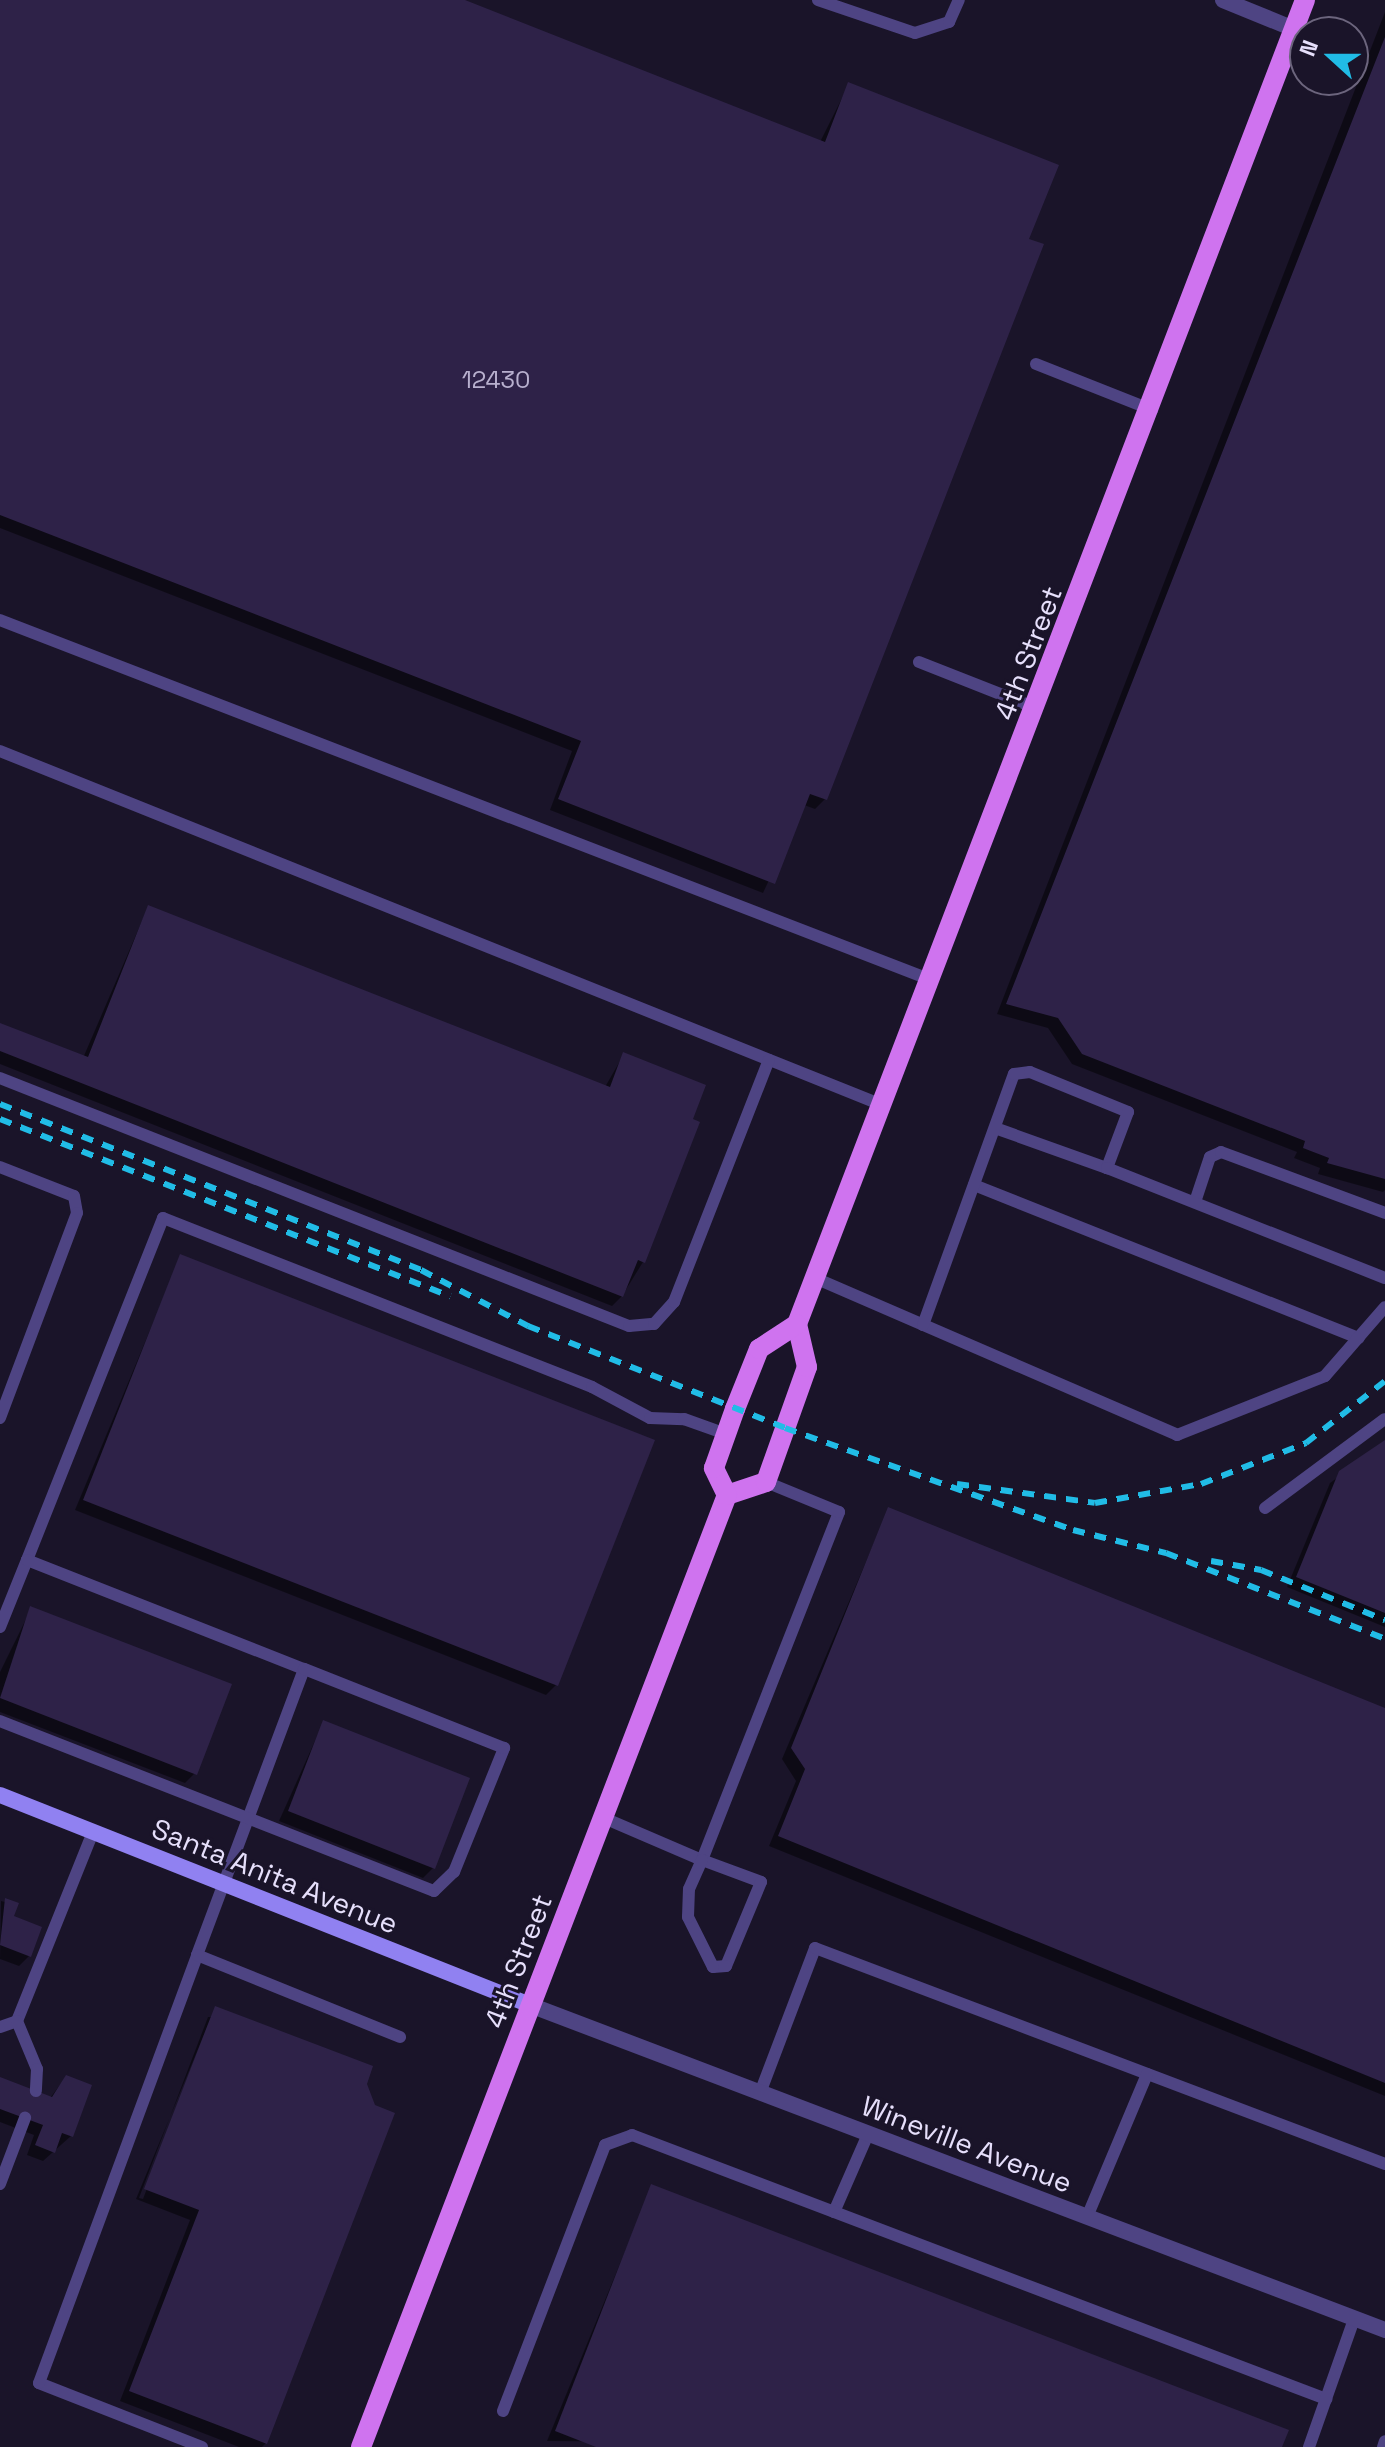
<!DOCTYPE html>
<html>
<head>
<meta charset="utf-8">
<style>
  body { margin:0 }
  #map { position:relative; width:1385px; height:2447px; overflow:hidden; background:#1a1429; font-family:"Space Grotesk",sans-serif }
  div>[style] { position:absolute }
  [style*='--x'] { left:calc(var(--x)*1px); top:calc(var(--y)*1px); width:calc(var(--w)*1px); rotate:calc(var(--a)*1deg) }
  .shadow>* { inset:0; background:#0007 }
  .building>* { inset:0; background:#2e2248 }
  .lane>* { height:12px; margin:-6px; padding:0 6px; transform-origin:6px; border-radius:6px; background:#4e4483 }
  .street>* { height:16px; margin:-8px; padding:0 8px; transform-origin:8px; border-radius:8px; background:#4e4483 }
  .secondary>* { height:16px; margin:-8px; padding:0 8px; transform-origin:8px; border-radius:8px; background:#9081f1 }
  .primary>* { height:20px; margin:-10px; padding:0 10px; transform-origin:10px; border-radius:10px; background:#cf73ef }
  .rail>* { height:6px; margin-top:-3px; transform-origin:0; background:repeating-linear-gradient(90deg,#21bce6 0 12px,transparent 0 22px) }
  span { translate:-50% -50%; white-space:nowrap; text-align:center; line-height:1.15; -webkit-text-stroke:6px #1a1429; paint-order:stroke }
  .number-label { font-size:24px; color:#b8b0ce }
  .number-label span { -webkit-text-stroke-width:0 }
  .street-label { font-size:28px; color:#e6dffb }
  .north { position:absolute; left:1289px; top:16px; width:80px; height:80px; box-sizing:border-box; background:#1a1429; border:2px solid #6c657d; border-radius:50%; rotate:291deg; font-size:22px; font-weight:700; line-height:32px; text-align:center; color:#e6dffb }
  .north::after { content:''; display:block; margin:auto; width:28px; height:36px; background:#21bce6; clip-path:polygon(50% 0,100% 100%,50% 72%,0 100%) }
</style>
</head>
<body>
<div id="map">
  <div class="shadow">
    <div style="clip-path:polygon(0 0,460px 0,820px 142px,849px 84px,825px 799px,815px 809px,804px 805px,763px 893px,550px 810px,572px 751px,0 528px)"></div>
    <div style="clip-path:polygon(1385px 12px,1385px 1190px,1383px 1192px,1318px 1174px,1320px 1168px,1294px 1158px,1297px 1152px,1072px 1064px,1048px 1028px,997px 1014px)"></div>
    <div style="clip-path:polygon(148px 907px,605px 1087px,624px 1054px,643px 1262px,622px 1296px,612px 1306px,0 1064px,0 1025px,83px 1058px)"></div>
    <div style="clip-path:polygon(181px 1256px,556px 1685px,546px 1695px,75px 1510px)"></div>
    <div style="clip-path:polygon(1385px 1443px,1385px 1627px,1287px 1587px,1330px 1483px)"></div>
    <div style="clip-path:polygon(888px 1510px,1385px 1710px,1385px 2096px,769px 1846px,796px 1781px,782px 1759px)"></div>
    <div style="clip-path:polygon(31px 1609px,195px 1773px,185px 1783px,0 1712px,0 1672px)"></div>
    <div style="clip-path:polygon(323px 1723px,433px 1868px,423px 1878px,279px 1821px)"></div>
    <div style="clip-path:polygon(1px 1901px,17px 1905px,12px 1917px,29px 1956px,19px 1966px,0 1959px)"></div>
    <div style="clip-path:polygon(evenodd,215px 2008px,266px 2443px,262px 2447px,239px 2447px,120px 2401px,190px 2220px,136px 2199px,215px 2008px,208px 2017px,212px 2017px,143px 2199px,139px 2198px,208px 2017px)"></div>
    <div style="clip-path:polygon(66px 2077px,71px 2136px,43px 2161px,27px 2155px,34px 2135px,0 2122px,0 2079px,50px 2098px)"></div>
    <div style="clip-path:polygon(652px 2186px,1280px 2447px,547px 2441px)"></div>
  </div>
  <div class="building">
    <div style="clip-path:polygon(0 0,465px 0,825px 142px,848px 82px,1059px 165px,1029px 239px,1044px 244px,827px 800px,810px 794px,775px 884px,558px 799px,581px 741px,0 515px)"></div>
    <div style="clip-path:polygon(1385px 37px,1385px 1179px,1327px 1163px,1329px 1158px,1303px 1148px,1305px 1141px,1082px 1054px,1058px 1018px,1006px 1004px)"></div>
    <div style="clip-path:polygon(148px 905px,610px 1087px,623px 1052px,706px 1085px,693px 1119px,700px 1122px,645px 1263px,638px 1260px,623px 1297px,0 1051px,0 1023px,88px 1057px)"></div>
    <div style="clip-path:polygon(180px 1254px,655px 1440px,558px 1686px,83px 1500px)"></div>
    <div style="clip-path:polygon(1385px 1440px,1385px 1613px,1296px 1577px,1339px 1471px)"></div>
    <div style="clip-path:polygon(888px 1507px,1385px 1708px,1385px 2083px,778px 1836px,805px 1769px,791px 1748px)"></div>
    <div style="clip-path:polygon(30px 1606px,232px 1684px,197px 1775px,0 1698px)"></div>
    <div style="clip-path:polygon(323px 1720px,470px 1778px,435px 1869px,288px 1811px)"></div>
    <div style="clip-path:polygon(5px 1898px,19px 1903px,14px 1916px,42px 1927px,31px 1957px,0 1945px)"></div>
    <div style="clip-path:polygon(215px 2006px,373px 2066px,367px 2084px,375px 2105px,395px 2113px,267px 2444px,129px 2391px,199px 2210px,144px 2189px)"></div>
    <div style="clip-path:polygon(66px 2075px,92px 2085px,73px 2137px,62px 2133px,55px 2153px,35px 2145px,43px 2125px,0 2109px,0 2077px,52px 2097px)"></div>
    <div style="clip-path:polygon(651px 2184px,1289px 2430px,1282px 2447px,596px 2447px,555px 2431px)"></div>
  </div>
  <div class="lane">
    <div style="--x:818;--y:0;--w:102;--a:18.8"></div>
    <div style="--x:915;--y:33;--w:36;--a:-18"></div>
    <div style="--x:949;--y:22;--w:24;--a:-66"></div>
    <div style="--x:1036;--y:364;--w:125;--a:21.6"></div>
    <div style="--x:0;--y:620;--w:998;--a:21.14"></div>
    <div style="--x:919;--y:662;--w:126;--a:21.5"></div>
    <div style="--x:0;--y:751;--w:950;--a:21.87"></div>
    <div style="--x:0;--y:1078;--w:676;--a:21.52"></div>
    <div style="--x:629;--y:1326;--w:25;--a:-5"></div>
    <div style="--x:654;--y:1324;--w:30;--a:-48"></div>
    <div style="--x:674;--y:1302;--w:260;--a:-68.6"></div>
    <div style="--x:995;--y:1128;--w:119;--a:19.7"></div>
    <div style="--x:0;--y:1167;--w:79;--a:21.4"></div>
    <div style="--x:74;--y:1196;--w:17;--a:80"></div>
    <div style="--x:77;--y:1213;--w:219;--a:110.6"></div>
    <div style="--x:974;--y:1185;--w:414;--a:21.7"></div>
    <div style="--x:1195;--y:1202;--w:47;--a:-71.6"></div>
    <div style="--x:1210;--y:1157;--w:12;--a:-24"></div>
    <div style="--x:1221;--y:1152;--w:175;--a:20.4"></div>
    <div style="--x:815;--y:1278;--w:395;--a:23.4"></div>
    <div style="--x:1177;--y:1435;--w:159;--a:-21.7"></div>
    <div style="--x:1325;--y:1376;--w:91;--a:-49"></div>
    <div style="--x:923;--y:1325;--w:267;--a:-70.1"></div>
    <div style="--x:1014;--y:1074;--w:16;--a:-7"></div>
    <div style="--x:1030;--y:1072;--w:106;--a:22.2"></div>
    <div style="--x:1128;--y:1112;--w:60;--a:110.6"></div>
    <div style="--x:1107;--y:1168;--w:299;--a:21.6"></div>
    <div style="--x:1265;--y:1508;--w:149;--a:-36.6"></div>
    <div style="--x:27;--y:1560;--w:368;--a:-68.3"></div>
    <div style="--x:163;--y:1218;--w:461;--a:21.5"></div>
    <div style="--x:592;--y:1387;--w:66;--a:28.1"></div>
    <div style="--x:650;--y:1418;--w:34;--a:2"></div>
    <div style="--x:684;--y:1419;--w:45;--a:19.7"></div>
    <div style="--x:0;--y:1627;--w:72;--a:-68.1"></div>
    <div style="--x:27;--y:1560;--w:298;--a:21.5"></div>
    <div style="--x:304;--y:1669;--w:305;--a:110.5"></div>
    <div style="--x:0;--y:1721;--w:466;--a:21.4"></div>
    <div style="--x:434;--y:1891;--w:28;--a:-44"></div>
    <div style="--x:454;--y:1872;--w:134;--a:-68"></div>
    <div style="--x:504;--y:1748;--w:215;--a:-158.4"></div>
    <div style="--x:604;--y:1818;--w:107;--a:23.2"></div>
    <div style="--x:702;--y:1860;--w:374;--a:-68.5"></div>
    <div style="--x:839;--y:1512;--w:79;--a:-157.7"></div>
    <div style="--x:702;--y:1860;--w:63;--a:20.4"></div>
    <div style="--x:761;--y:1882;--w:91;--a:112.6"></div>
    <div style="--x:726;--y:1966;--w:13;--a:176"></div>
    <div style="--x:713;--y:1967;--w:56;--a:-116.6"></div>
    <div style="--x:688;--y:1917;--w:28;--a:-88"></div>
    <div style="--x:689;--y:1889;--w:32;--a:-66"></div>
    <div style="--x:17;--y:2021;--w:204;--a:-68.1"></div>
    <div style="--x:0;--y:2027;--w:18;--a:-19"></div>
    <div style="--x:17;--y:2021;--w:52;--a:67.4"></div>
    <div style="--x:37;--y:2069;--w:22;--a:93"></div>
    <div style="--x:760;--y:2093;--w:155;--a:-69.2"></div>
    <div style="--x:815;--y:1948;--w:610;--a:20.75"></div>
    <div style="--x:0;--y:2184;--w:71;--a:-69.3"></div>
    <div style="--x:834;--y:2212;--w:85;--a:-66.4"></div>
    <div style="--x:1087;--y:2217;--w:155;--a:-67.2"></div>
    <div style="--x:503;--y:2411;--w:285;--a:-69"></div>
    <div style="--x:605;--y:2145;--w:29;--a:-20"></div>
    <div style="--x:632;--y:2135;--w:743;--a:20.83"></div>
    <div style="--x:202;--y:2447;--w:175;--a:-158.6"></div>
    <div style="--x:39;--y:2383;--w:456;--a:-69.7"></div>
    <div style="--x:197;--y:1955;--w:219;--a:22"></div>
    <div style="--x:1309;--y:2447;--w:136;--a:-70.6"></div>
    <div style="--x:1383;--y:2447;--w:6;--a:-72"></div>
  </div>
  <div class="street">
    <div style="--x:1223;--y:0;--w:77;--a:22.2"></div>
    <div style="--x:530;--y:2005;--w:915;--a:20.81"></div>
  </div>
  <div class="secondary">
    <div style="--x:0;--y:1795;--w:570;--a:21.61"></div>
  </div>
  <div class="primary">
    <div style="--x:727;--y:1495;--w:41;--a:-18.4"></div>
    <div style="--x:766;--y:1482;--w:122;--a:-70.4"></div>
    <div style="--x:807;--y:1367;--w:44;--a:-103.1"></div>
    <div style="--x:797;--y:1324;--w:1418;--a:-69.01"></div>
    <div style="--x:361;--y:2447;--w:1020;--a:-68.97"></div>
    <div style="--x:727;--y:1495;--w:30;--a:-116"></div>
    <div style="--x:714;--y:1468;--w:63;--a:-70.4"></div>
    <div style="--x:735;--y:1409;--w:65;--a:-68.2"></div>
    <div style="--x:759;--y:1349;--w:45;--a:-33.3"></div>
  </div>
  <div class="rail">
    <div style="--x:0;--y:1104;--w:453;--a:21.5"></div>
    <div style="--x:421;--y:1270;--w:121;--a:27.6"></div>
    <div style="--x:528;--y:1326;--w:277;--a:21.6"></div>
    <div style="--x:785;--y:1428;--w:306;--a:19.5"></div>
    <div style="--x:1073;--y:1530;--w:96;--a:13.9"></div>
    <div style="--x:1166;--y:1553;--w:235;--a:21.4"></div>
    <div style="--x:0;--y:1119;--w:484;--a:21.5"></div>
    <div style="--x:957;--y:1484;--w:139;--a:7.8"></div>
    <div style="--x:1095;--y:1503;--w:108;--a:-10.2"></div>
    <div style="--x:1201;--y:1484;--w:113;--a:-21.3"></div>
    <div style="--x:1306;--y:1443;--w:100;--a:-38.1"></div>
    <div style="--x:1211;--y:1561;--w:51;--a:10.2"></div>
    <div style="--x:1261;--y:1570;--w:134;--a:22"></div>
  </div>
  <div class="number-label">
    <span style="left:496px;top:380px">12430</span>
  </div>
  <div class="street-label">
    <span style="left:1028px;top:653px;rotate:-69deg">4th Street</span>
    <span style="left:275px;top:1876px;rotate:22deg">Santa Anita Avenue</span>
    <span style="left:518px;top:1961px;rotate:-69deg">4th Street</span>
    <span style="left:967px;top:2144px;rotate:21deg">Wineville Avenue</span>
  </div>
  <div class="north">N</div>
</div>
</body>
</html>
